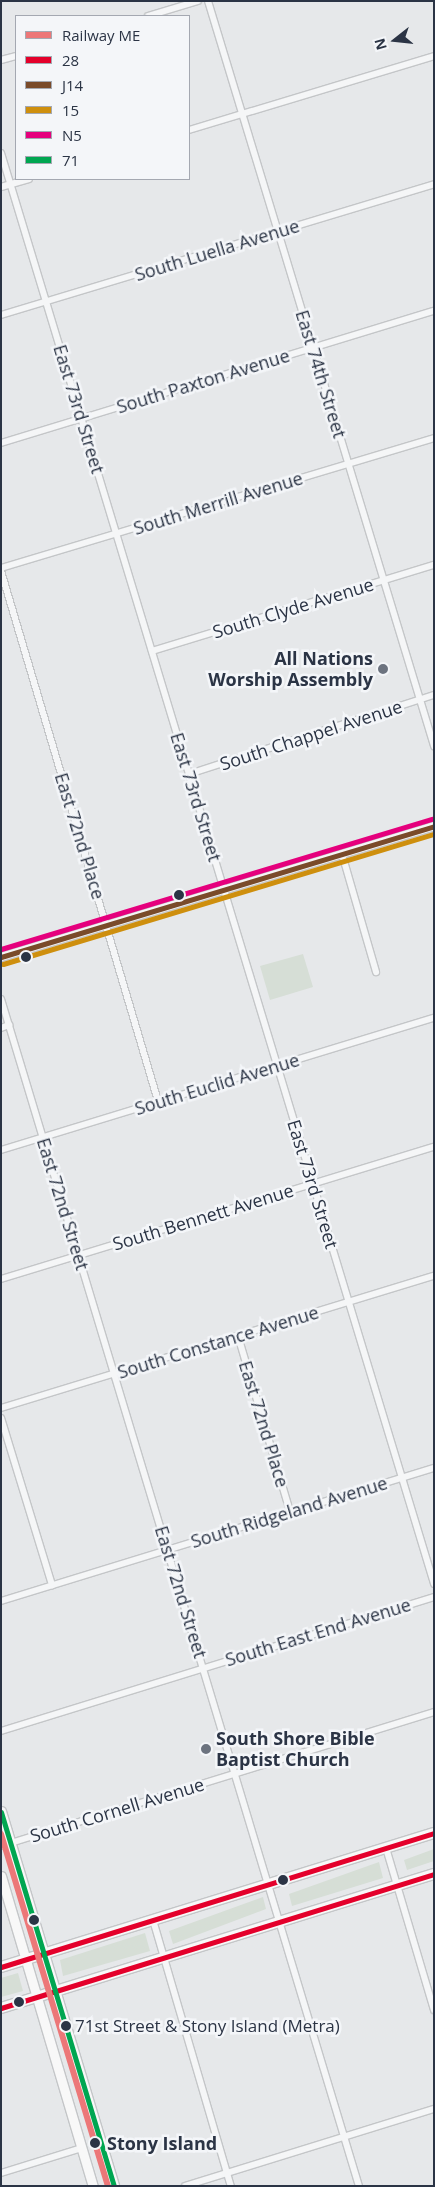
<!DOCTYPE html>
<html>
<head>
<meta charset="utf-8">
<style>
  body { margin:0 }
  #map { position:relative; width:435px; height:2187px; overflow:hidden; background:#e6e8ea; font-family:"Open Sans",sans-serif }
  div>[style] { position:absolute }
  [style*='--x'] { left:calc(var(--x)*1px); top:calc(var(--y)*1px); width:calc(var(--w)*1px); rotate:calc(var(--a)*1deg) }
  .green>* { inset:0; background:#d6ded6 }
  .roads { filter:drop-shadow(1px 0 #c4c6c8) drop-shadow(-1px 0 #c4c6c8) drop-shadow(0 1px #c4c6c8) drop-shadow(0 -1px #c4c6c8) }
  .minor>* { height:6px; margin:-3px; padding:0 3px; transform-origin:3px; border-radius:3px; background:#f5f6f7 }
  .tertiary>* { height:8px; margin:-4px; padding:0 4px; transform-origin:4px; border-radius:4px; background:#f5f6f7 }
  .secondary>* { height:9px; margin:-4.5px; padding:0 4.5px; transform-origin:4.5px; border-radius:4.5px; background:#f8f8f8 }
  .trunk>* { height:10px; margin:-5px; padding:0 5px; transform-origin:5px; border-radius:5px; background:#f8f8f8 }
  .bus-1>* { height:5px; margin:-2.5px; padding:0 2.5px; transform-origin:2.5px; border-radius:2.5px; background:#e4002b }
  .bus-2>* { height:5px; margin:-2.5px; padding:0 2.5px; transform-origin:2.5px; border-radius:2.5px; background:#7a4b2a }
  .bus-3>* { height:5px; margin:-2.5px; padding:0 2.5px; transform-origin:2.5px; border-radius:2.5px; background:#ce8f0e }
  .bus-4>* { height:5px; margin:-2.5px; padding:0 2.5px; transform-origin:2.5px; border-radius:2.5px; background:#e5007d }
  .bus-5>* { height:5px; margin:-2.5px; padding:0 2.5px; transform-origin:2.5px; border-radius:2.5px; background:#00a651 }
  .rail-1>* { height:6px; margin:-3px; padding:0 3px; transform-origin:3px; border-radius:3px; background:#ec7778 }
  .dots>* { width:14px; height:14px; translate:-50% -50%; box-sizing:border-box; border:2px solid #f4f6f9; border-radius:50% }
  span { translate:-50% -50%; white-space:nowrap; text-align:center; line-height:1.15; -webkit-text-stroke:5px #f4f6f9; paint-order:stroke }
  .bus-label { font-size:17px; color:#2b3445 }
  .left { translate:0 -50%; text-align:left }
  .street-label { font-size:18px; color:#2b3445 }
  .poi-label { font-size:18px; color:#2b3445; font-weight:700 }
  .right { translate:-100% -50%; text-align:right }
  .stop-label { font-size:18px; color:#2b3445; font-weight:700 }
  .frame { position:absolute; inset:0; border:2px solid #2b3445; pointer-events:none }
  .legend { position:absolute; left:15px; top:15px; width:175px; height:165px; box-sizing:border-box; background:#f4f6f9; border:1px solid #a4a8b1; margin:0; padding:6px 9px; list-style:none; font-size:15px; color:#2b3445 }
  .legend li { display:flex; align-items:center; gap:10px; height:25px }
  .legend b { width:25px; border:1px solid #a4a8b1 }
  .north { position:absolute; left:370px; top:15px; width:50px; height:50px; -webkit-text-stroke:4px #f4f6f9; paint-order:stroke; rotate:254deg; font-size:14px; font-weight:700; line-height:20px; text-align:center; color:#2b3445 }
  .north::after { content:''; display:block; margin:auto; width:18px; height:22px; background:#2b3445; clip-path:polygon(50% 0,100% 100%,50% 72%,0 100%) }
</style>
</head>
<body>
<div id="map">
  <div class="green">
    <div style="clip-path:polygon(303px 954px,313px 987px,270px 1000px,260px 966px)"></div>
    <div style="clip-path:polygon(434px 1849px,434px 1861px,407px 1870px,404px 1860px)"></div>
    <div style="clip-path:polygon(379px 1862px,383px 1878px,292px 1906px,289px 1894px)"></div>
    <div style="clip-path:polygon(263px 1897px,266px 1909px,173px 1944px,169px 1931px)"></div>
    <div style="clip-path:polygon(145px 1933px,150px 1951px,63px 1976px,60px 1960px)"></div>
    <div style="clip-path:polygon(18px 1973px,23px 1991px,1px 1997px,1px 1978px)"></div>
  </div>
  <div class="roads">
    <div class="minor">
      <div style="--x:208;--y:1;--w:779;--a:73.12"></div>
      <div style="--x:148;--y:16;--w:52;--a:-16.7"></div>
      <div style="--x:1;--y:60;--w:16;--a:-15"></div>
      <div style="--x:189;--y:130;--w:256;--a:-16.8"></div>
      <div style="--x:1;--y:153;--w:1495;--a:73.16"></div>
      <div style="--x:1;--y:187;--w:29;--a:-16"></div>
      <div style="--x:1;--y:315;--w:452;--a:-16.8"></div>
      <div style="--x:1;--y:443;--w:453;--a:-17"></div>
      <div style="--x:1;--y:568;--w:452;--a:-16.7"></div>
      <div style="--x:1;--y:571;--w:553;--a:73.5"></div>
      <div style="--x:152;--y:651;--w:295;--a:-17"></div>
      <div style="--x:189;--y:774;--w:257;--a:-17.9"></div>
      <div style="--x:342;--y:854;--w:123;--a:73.9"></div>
      <div style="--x:1;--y:999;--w:1240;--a:73.22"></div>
      <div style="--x:1;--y:1028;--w:9;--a:-21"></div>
      <div style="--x:1;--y:1150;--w:453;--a:-17"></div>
      <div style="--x:1;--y:1279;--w:453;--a:-17"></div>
      <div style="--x:238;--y:1336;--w:184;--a:73.5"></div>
      <div style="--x:1;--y:1408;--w:453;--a:-17"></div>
      <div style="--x:1;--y:1418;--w:175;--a:73"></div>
      <div style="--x:1;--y:1601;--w:453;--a:-17.1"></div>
      <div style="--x:1;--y:1731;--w:453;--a:-17.2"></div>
      <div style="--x:1;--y:1846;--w:453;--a:-17.2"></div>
      <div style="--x:386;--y:1848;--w:169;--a:73.5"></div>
      <div style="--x:153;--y:1920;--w:277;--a:73.7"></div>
      <div style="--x:1;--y:2173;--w:85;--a:-17.2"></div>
      <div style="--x:185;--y:2186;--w:261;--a:-17.2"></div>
    </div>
    <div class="tertiary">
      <div style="--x:1;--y:957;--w:452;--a:-16.8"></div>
    </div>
    <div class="secondary">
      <div style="--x:1;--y:1811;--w:392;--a:73.2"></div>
      <div style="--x:1;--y:1876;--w:323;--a:73.5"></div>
    </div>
    <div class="trunk">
      <div style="--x:1;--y:1967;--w:453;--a:-17.2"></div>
      <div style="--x:1;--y:2008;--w:453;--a:-17.2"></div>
    </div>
  </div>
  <div class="bus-1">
    <div style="--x:1;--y:1967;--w:453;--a:-17.2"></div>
    <div style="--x:1;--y:2008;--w:453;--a:-17.2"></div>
  </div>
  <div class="bus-2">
    <div style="--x:1;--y:957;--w:452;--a:-16.8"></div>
  </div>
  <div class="bus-3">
    <div style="--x:3;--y:964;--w:450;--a:-16.8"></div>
  </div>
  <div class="bus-4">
    <div style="--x:1;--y:949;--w:450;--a:-16.8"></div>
  </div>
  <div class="bus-5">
    <div style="--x:1;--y:1812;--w:391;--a:73.2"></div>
  </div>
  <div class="rail-1">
    <div style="--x:1;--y:1834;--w:368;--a:73.1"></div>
  </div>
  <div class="dots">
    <div style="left:383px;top:669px;background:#6c737f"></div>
    <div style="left:179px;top:895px;background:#2b3445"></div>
    <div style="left:26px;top:957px;background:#2b3445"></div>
    <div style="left:206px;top:1749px;background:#6c737f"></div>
    <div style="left:283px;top:1880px;background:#2b3445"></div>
    <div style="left:34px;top:1920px;background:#2b3445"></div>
    <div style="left:19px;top:2002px;background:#2b3445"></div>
    <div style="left:66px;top:2026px;background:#2b3445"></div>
    <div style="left:95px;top:2143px;background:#2b3445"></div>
  </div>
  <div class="bus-label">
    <span class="left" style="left:75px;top:2026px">71st Street &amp; Stony Island (Metra)</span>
  </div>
  <div class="street-label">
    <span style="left:217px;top:250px;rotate:-17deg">South Luella Avenue</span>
    <span style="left:321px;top:374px;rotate:73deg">East 74th Street</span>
    <span style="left:203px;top:381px;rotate:-17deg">South Paxton Avenue</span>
    <span style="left:79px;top:409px;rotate:73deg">East 73rd Street</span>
    <span style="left:218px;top:503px;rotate:-17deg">South Merrill Avenue</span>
    <span style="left:293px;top:608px;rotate:-17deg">South Clyde Avenue</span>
    <span style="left:311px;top:735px;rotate:-18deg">South Chappel Avenue</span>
    <span style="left:196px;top:797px;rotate:73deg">East 73rd Street</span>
    <span style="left:80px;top:836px;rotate:73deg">East 72nd Place</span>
    <span style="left:217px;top:1084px;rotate:-17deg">South Euclid Avenue</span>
    <span style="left:313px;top:1184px;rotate:73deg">East 73rd Street</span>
    <span style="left:63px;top:1204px;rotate:73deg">East 72nd Street</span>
    <span style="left:203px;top:1217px;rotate:-17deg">South Bennett Avenue</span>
    <span style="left:218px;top:1342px;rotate:-17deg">South Constance Avenue</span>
    <span style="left:264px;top:1424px;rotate:73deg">East 72nd Place</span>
    <span style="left:289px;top:1512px;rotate:-17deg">South Ridgeland Avenue</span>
    <span style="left:181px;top:1592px;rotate:73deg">East 72nd Street</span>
    <span style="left:318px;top:1632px;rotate:-17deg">South East End Avenue</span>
    <span style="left:117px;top:1810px;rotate:-17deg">South Cornell Avenue</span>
  </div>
  <div class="poi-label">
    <span class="right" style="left:373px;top:669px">All Nations<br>Worship Assembly</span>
    <span class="left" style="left:216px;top:1749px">South Shore Bible<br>Baptist Church</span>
  </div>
  <div class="stop-label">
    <span class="left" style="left:107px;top:2143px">Stony Island</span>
  </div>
  <div class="frame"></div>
  <ul class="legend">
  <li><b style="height:6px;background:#ec7778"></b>Railway ME</li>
  <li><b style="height:6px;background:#e4002b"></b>28</li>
  <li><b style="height:6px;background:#7a4b2a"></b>J14</li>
  <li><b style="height:6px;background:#ce8f0e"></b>15</li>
  <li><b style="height:6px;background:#e5007d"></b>N5</li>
  <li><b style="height:6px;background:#00a651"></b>71</li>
  </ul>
  <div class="north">N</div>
</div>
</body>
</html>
